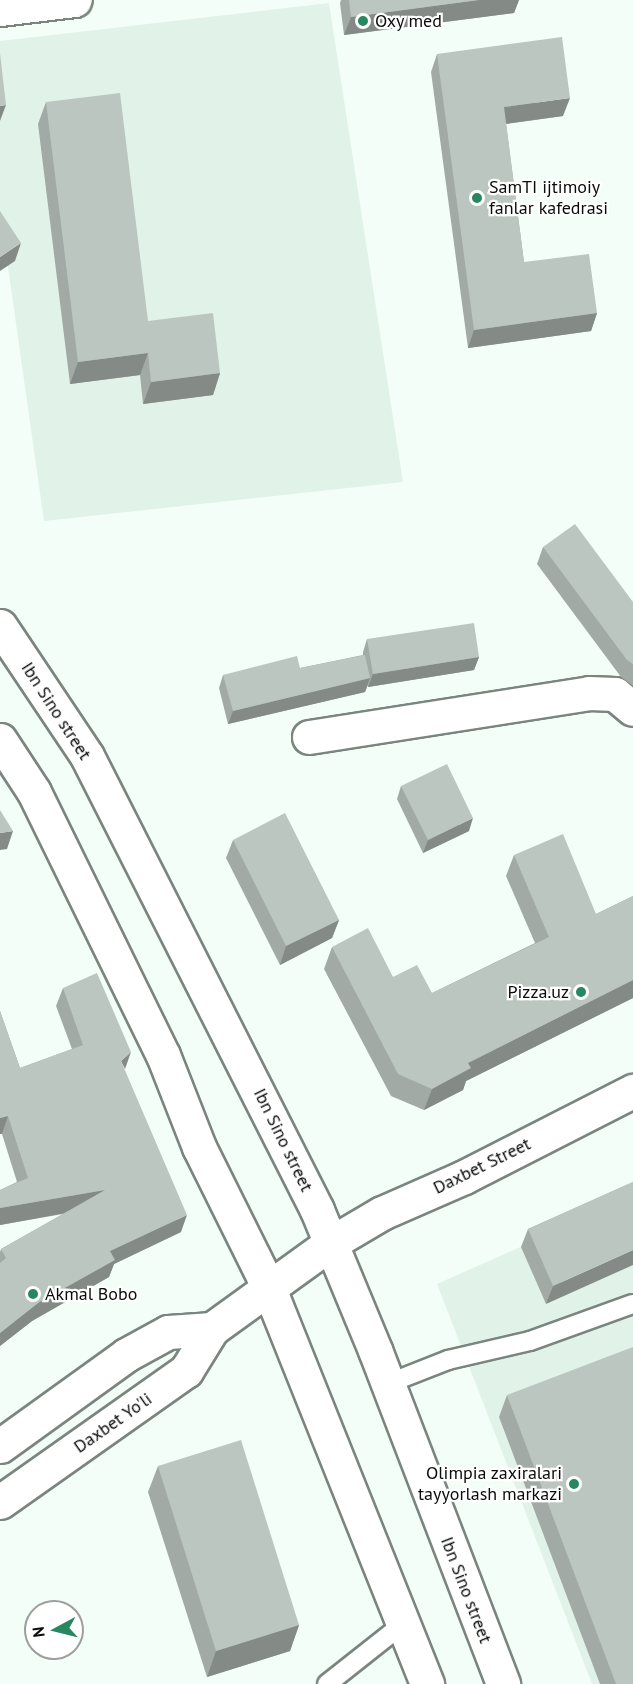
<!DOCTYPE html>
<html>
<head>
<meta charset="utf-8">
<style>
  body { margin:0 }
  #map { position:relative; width:633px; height:1684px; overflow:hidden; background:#f3fef8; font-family:"PT Sans",sans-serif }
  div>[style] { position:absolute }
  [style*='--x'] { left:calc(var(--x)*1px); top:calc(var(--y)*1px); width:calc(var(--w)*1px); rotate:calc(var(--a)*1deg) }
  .built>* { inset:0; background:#e1f3e8 }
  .roads { filter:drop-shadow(2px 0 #7b857f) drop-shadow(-2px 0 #7b857f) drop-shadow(0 2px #7b857f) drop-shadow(0 -2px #7b857f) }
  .lane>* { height:18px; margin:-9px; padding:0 9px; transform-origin:9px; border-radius:9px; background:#fff }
  .street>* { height:33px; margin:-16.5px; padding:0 16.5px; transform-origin:16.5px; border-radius:16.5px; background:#fff }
  .secondary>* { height:33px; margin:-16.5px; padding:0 16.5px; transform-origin:16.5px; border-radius:16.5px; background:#fff }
  .primary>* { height:33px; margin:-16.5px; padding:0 16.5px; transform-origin:16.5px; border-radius:16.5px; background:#fff }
  .wall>* { inset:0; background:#a2aaa5 }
  .shaded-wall>* { inset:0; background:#848b86 }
  .building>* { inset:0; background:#bcc6c0 }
  .dots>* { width:16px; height:16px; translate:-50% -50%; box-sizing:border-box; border:3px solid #fff; border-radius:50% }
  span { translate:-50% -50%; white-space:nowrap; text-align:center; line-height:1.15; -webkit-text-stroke:4.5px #fff; paint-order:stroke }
  .poi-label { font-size:18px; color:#090c0a }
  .left { translate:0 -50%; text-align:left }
  .right { translate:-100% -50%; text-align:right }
  .street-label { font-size:18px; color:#090c0a }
  .north { position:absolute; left:24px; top:1600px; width:60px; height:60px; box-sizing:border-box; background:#fff; border:2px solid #9d9e9d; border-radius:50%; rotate:263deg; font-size:16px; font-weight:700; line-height:24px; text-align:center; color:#090c0a }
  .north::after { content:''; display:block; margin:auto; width:21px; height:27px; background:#278760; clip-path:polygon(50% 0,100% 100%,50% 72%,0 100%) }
</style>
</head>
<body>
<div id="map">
  <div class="built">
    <div style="clip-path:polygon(329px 3px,403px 482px,44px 521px,0 211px,0 41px)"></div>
    <div style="clip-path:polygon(633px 1197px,633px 1684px,592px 1684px,437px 1284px)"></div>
  </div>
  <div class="roads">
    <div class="lane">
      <div style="--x:387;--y:1384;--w:66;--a:-21.5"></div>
      <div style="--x:448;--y:1360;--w:84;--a:-13"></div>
      <div style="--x:530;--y:1341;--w:109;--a:-19.8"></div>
      <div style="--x:327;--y:1684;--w:97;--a:-38.3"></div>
    </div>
    <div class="street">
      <div style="--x:0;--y:9;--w:75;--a:-6.9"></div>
      <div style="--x:309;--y:737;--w:283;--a:-8.9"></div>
      <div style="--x:589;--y:693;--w:26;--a:2"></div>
      <div style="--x:615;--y:694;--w:23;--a:40"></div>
    </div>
    <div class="secondary">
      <div style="--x:331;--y:1243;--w:59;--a:-30.5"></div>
      <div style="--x:382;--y:1213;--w:90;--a:-23.7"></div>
      <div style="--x:464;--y:1177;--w:190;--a:-27"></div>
    </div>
    <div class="primary">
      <div style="--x:0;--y:626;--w:156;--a:56.2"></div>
      <div style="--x:87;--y:756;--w:509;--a:63.13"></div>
      <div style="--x:317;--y:1210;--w:152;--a:67.5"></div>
      <div style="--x:375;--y:1350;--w:358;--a:69"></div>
      <div style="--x:0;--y:740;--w:62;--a:56.8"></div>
      <div style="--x:34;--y:792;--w:293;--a:63.9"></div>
      <div style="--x:163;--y:1055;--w:99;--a:68.6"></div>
      <div style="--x:199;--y:1147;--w:155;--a:63.6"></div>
      <div style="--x:268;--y:1286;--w:429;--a:68.2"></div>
      <div style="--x:0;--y:1446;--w:155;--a:-35.8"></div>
      <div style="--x:126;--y:1355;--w:48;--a:-28.7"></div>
      <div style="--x:168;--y:1332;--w:44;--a:-3.9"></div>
      <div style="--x:0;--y:1502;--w:228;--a:-35.2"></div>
      <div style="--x:186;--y:1371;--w:49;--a:-58.2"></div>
      <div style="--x:212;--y:1329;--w:147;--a:-35.9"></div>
    </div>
  </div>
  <div class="wall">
    <div style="clip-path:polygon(341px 0,519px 0,514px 13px,344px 35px,340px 3px)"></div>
    <div style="clip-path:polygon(437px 54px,563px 116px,506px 124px,524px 262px,597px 313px,591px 331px,468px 348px,431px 72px)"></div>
    <div style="clip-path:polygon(46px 102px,148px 321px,220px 373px,213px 395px,143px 404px,140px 375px,70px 384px,38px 124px)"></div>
    <div style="clip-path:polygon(543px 547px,633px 602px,633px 686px,621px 677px,537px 564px)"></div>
    <div style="clip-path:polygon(367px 639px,479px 657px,474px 670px,368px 687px,368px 685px,365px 692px,228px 724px,219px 688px,223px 675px,300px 668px,363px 655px,363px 652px)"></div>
    <div style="clip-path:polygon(401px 786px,469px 831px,423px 853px,397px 799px)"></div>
    <div style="clip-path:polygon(233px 840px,339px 920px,332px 938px,280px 965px,226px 858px)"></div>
    <div style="clip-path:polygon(514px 855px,596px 914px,633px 896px,633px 998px,466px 1081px,463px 1090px,424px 1110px,391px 1096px,324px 969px,332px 947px,393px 977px,432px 993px,535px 943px,506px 876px)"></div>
    <div style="clip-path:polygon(63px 988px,124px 1070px,181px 1232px,114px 1264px,109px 1277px,32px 1321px,0 1346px,0 1252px,1px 1249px,63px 1214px,0 1225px,0 1190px,17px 1182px,2px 1134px,0 1134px,0 1011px,20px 1068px,72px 1049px,56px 1006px)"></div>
    <div style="clip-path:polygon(633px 1182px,546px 1304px,521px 1247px,528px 1229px)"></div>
    <div style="clip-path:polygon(507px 1395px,633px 1684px,600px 1684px,499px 1417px)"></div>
    <div style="clip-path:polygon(158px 1466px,299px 1625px,290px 1651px,207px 1677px,148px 1492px)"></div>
  </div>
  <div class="shaded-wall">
    <div style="clip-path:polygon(479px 0,519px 0,514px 13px,344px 35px,351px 17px)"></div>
    <div style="clip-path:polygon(570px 98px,563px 116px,497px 125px,504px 107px)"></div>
    <div style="clip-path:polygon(6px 105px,0 121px,0 106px)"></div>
    <div style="clip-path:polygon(21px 243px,15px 261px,0 271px,0 257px)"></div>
    <div style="clip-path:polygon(597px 313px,591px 331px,468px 348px,474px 330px)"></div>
    <div style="clip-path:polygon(148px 353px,140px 375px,70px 384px,78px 362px)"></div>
    <div style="clip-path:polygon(220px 373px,213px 395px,143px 404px,151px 382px)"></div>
    <div style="clip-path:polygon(479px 657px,474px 670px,368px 687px,373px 674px)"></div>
    <div style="clip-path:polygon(370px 678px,365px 692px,228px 724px,233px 711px)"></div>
    <div style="clip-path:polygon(473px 818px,469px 831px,423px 853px,428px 840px)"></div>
    <div style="clip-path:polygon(13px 831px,7px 849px,0 850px,0 833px)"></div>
    <div style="clip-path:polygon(339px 920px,332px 938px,280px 965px,286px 946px)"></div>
    <div style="clip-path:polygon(633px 980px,633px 998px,466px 1081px,463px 1090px,424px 1110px,432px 1089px,468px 1063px)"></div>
    <div style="clip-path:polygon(131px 1052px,125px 1069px,121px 1061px)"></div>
    <div style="clip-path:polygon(8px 1116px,2px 1134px,0 1134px,0 1118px)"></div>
    <div style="clip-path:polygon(105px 1190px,98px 1207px,0 1225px,0 1208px)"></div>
    <div style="clip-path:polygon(187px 1215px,181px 1232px,114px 1264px,109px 1277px,32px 1321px,0 1346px,0 1333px,38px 1303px,110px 1251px)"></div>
    <div style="clip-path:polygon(633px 1250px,633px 1265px,546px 1304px,553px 1286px)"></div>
    <div style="clip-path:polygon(299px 1625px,290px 1651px,207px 1677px,216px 1651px)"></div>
  </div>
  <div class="building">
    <div style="clip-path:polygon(349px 0,479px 0,351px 17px)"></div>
    <div style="clip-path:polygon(562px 37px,570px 98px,504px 107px,524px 262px,589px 254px,597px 313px,474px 330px,437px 54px)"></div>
    <div style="clip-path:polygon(0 53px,6px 105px,0 106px)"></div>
    <div style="clip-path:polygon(120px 93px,148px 321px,213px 313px,220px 373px,151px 382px,148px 353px,78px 362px,46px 102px)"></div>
    <div style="clip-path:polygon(0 211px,21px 243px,0 257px)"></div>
    <div style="clip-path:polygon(575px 524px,633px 602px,633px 664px,627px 660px,543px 547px)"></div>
    <div style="clip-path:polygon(474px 623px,479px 657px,373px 674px,367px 639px)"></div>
    <div style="clip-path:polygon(365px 655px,370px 678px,233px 711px,223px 675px,297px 656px,300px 668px)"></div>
    <div style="clip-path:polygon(447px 764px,473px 818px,428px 840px,401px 786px)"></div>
    <div style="clip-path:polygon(0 810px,13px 831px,0 833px)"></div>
    <div style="clip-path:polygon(285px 813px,339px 920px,286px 946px,233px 840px)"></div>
    <div style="clip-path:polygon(563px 834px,596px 914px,633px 896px,633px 980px,468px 1063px,471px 1068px,432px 1089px,398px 1074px,332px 947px,368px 928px,393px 977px,417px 965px,432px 993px,549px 937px,514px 855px)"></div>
    <div style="clip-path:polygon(97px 973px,131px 1052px,121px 1061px,187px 1215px,110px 1251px,115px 1260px,38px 1303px,0 1333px,0 1263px,6px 1258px,1px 1249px,105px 1190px,0 1208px,0 1190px,28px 1178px,8px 1116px,0 1118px,0 1011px,20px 1068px,83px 1045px,63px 988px)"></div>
    <div style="clip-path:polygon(633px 1182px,633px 1250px,553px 1286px,528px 1229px)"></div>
    <div style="clip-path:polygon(633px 1347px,633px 1684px,616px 1684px,507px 1395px)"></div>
    <div style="clip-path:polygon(241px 1440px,299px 1625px,216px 1651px,158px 1466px)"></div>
  </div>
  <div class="dots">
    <div style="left:363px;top:21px;background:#278760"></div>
    <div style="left:477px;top:198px;background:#278760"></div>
    <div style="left:581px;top:992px;background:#278760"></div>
    <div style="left:33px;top:1294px;background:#278760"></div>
    <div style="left:574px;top:1484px;background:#278760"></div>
  </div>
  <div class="poi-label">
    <span class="left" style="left:375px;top:21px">Oxy med</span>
    <span class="left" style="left:489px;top:198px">SamTI ijtimoiy<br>fanlar kafedrasi</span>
    <span class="right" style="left:569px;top:992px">Pizza.uz</span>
    <span class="left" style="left:45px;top:1294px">Akmal Bobo</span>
    <span class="right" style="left:562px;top:1484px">Olimpia zaxiralari<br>tayyorlash markazi</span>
  </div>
  <div class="street-label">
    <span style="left:56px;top:711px;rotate:57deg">Ibn Sino street</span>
    <span style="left:283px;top:1140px;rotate:64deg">Ibn Sino street</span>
    <span style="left:482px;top:1166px;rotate:-26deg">Daxbet Street</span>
    <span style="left:113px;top:1423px;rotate:-35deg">Daxbet Yo'li</span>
    <span style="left:466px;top:1590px;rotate:69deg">Ibn Sino street</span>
  </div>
  <div class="north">N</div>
</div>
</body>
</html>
